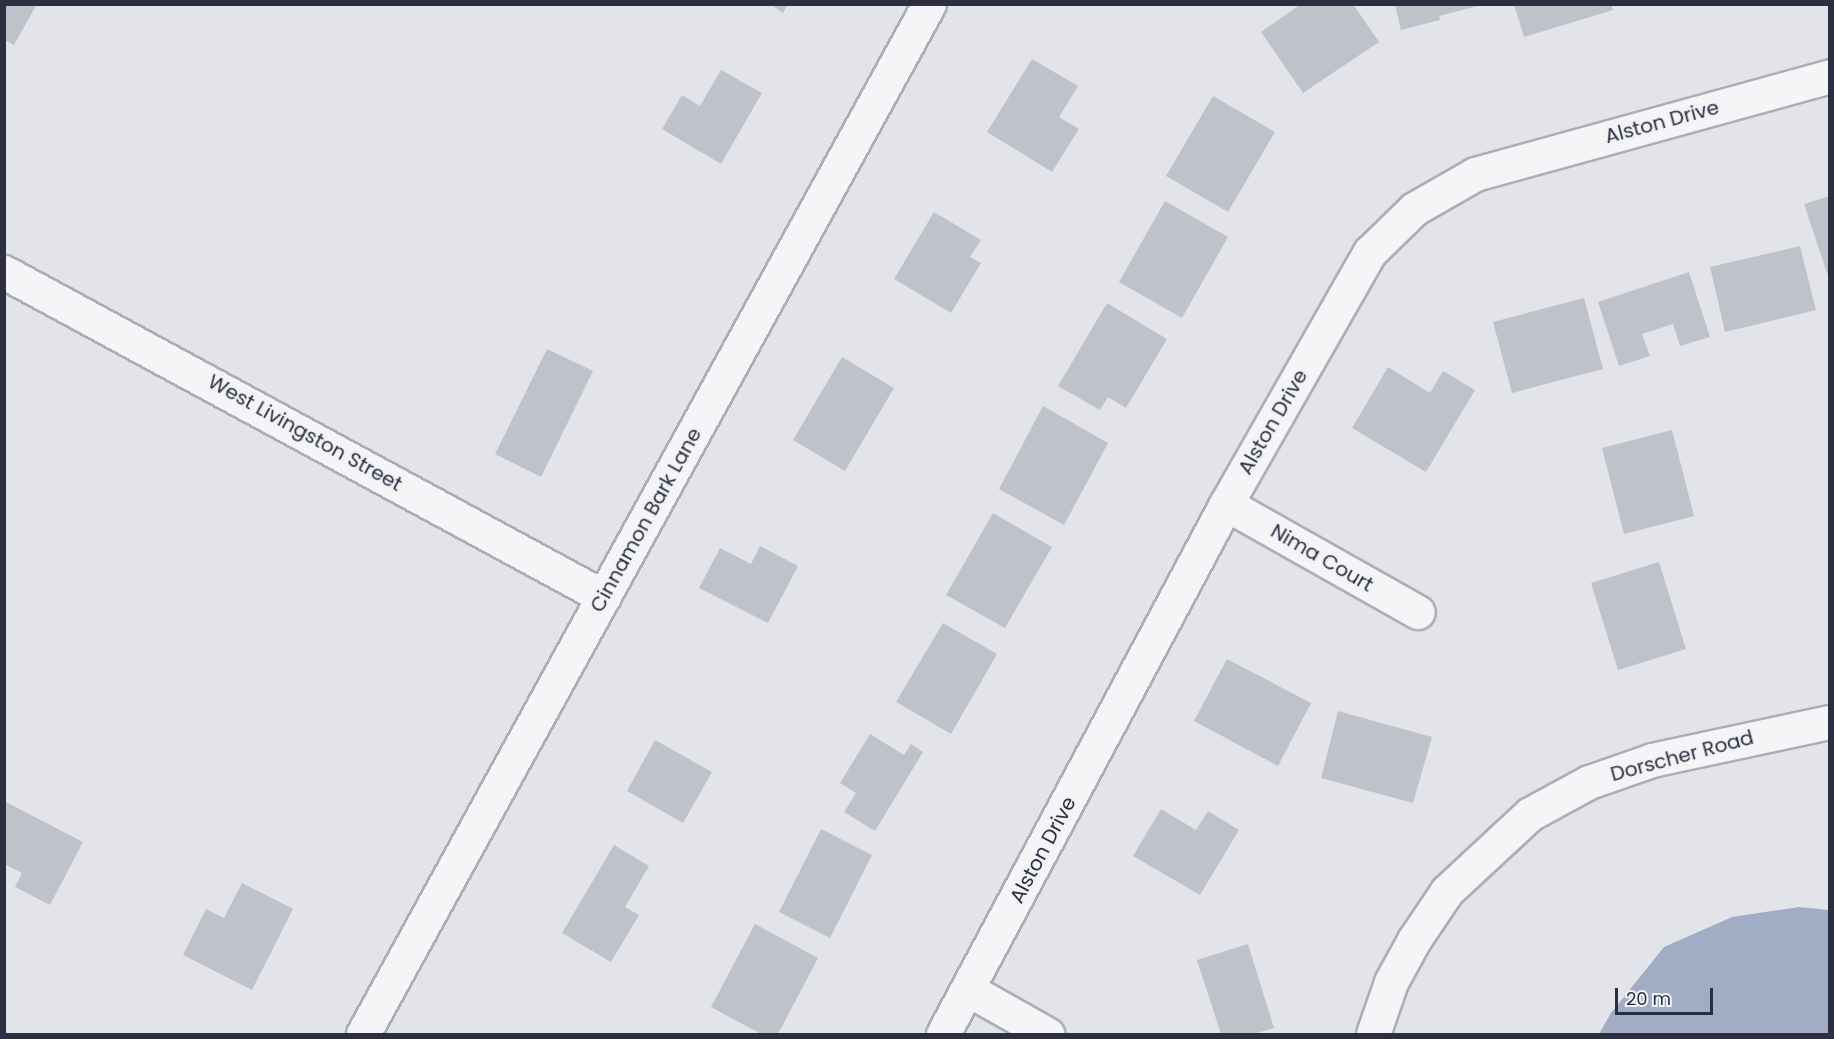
<!DOCTYPE html>
<html>
<head>
<meta charset="utf-8">
<style>
  body { margin:0 }
  #map { position:relative; width:1834px; height:1039px; overflow:hidden; background:#e2e4e9; font-family:Poppins,sans-serif }
  div>[style] { position:absolute }
  [style*='--x'] { left:calc(var(--x)*1px); top:calc(var(--y)*1px); width:calc(var(--w)*1px); rotate:calc(var(--a)*1deg) }
  .water>* { inset:0; background:#a1acc5 }
  .building>* { inset:0; background:#c0c2cb }
  .roads { filter:drop-shadow(2px 0 #abaeb6) drop-shadow(-2px 0 #abaeb6) drop-shadow(0 2px #abaeb6) drop-shadow(0 -2px #abaeb6) }
  .minor>* { height:33px; margin:-16.5px; padding:0 16.5px; transform-origin:16.5px; border-radius:16.5px; background:#f5f5f8 }
  .tertiary>* { height:33px; margin:-16.5px; padding:0 16.5px; transform-origin:16.5px; border-radius:16.5px; background:#f5f5f8 }
  span { translate:-50% -50%; white-space:nowrap; text-align:center; line-height:1.15; -webkit-text-stroke:6px #f2f3f7; paint-order:stroke }
  .street-label { font-size:20px; color:#2c2f3f }
  .frame { position:absolute; inset:0; border:6px solid #2c2f3f; pointer-events:none }
  .scale { position:absolute; left:1615px; top:988px; width:98px; height:27px; box-sizing:border-box; border:3px solid #2c2f3f; border-top:0; padding-left:8px; font-size:18px; line-height:21px; white-space:nowrap; color:#2c2f3f; -webkit-text-stroke:4px #f2f3f7; paint-order:stroke }
</style>
</head>
<body>
<div id="map">
  <div class="water">
    <div style="clip-path:polygon(1799px 907px,1829px 910px,1829px 1034px,1599px 1034px,1611px 1013px,1664px 947px,1732px 917px)"></div>
  </div>
  <div class="building">
    <div style="clip-path:polygon(4px 4px,37px 4px,14px 45px,4px 40px)"></div>
    <div style="clip-path:polygon(770px 4px,788px 4px,783px 13px)"></div>
    <div style="clip-path:polygon(1301px 4px,1353px 4px,1379px 42px,1303px 93px,1261px 32px)"></div>
    <div style="clip-path:polygon(1514px 4px,1611px 4px,1613px 10px,1524px 37px)"></div>
    <div style="clip-path:polygon(1395px 5px,1481px 5px,1439px 16px,1440px 20px,1401px 30px)"></div>
    <div style="clip-path:polygon(1032px 59px,1078px 86px,1059px 117px,1079px 129px,1052px 172px,987px 132px)"></div>
    <div style="clip-path:polygon(721px 70px,762px 93px,721px 164px,662px 129px,682px 95px,700px 106px)"></div>
    <div style="clip-path:polygon(1213px 96px,1275px 132px,1228px 212px,1166px 176px)"></div>
    <div style="clip-path:polygon(1830px 196px,1830px 276px,1828px 276px,1804px 204px)"></div>
    <div style="clip-path:polygon(1165px 201px,1228px 237px,1182px 318px,1119px 282px)"></div>
    <div style="clip-path:polygon(934px 212px,981px 240px,970px 257px,981px 263px,951px 313px,894px 279px)"></div>
    <div style="clip-path:polygon(1800px 246px,1816px 310px,1725px 332px,1710px 267px)"></div>
    <div style="clip-path:polygon(1689px 272px,1710px 337px,1680px 346px,1673px 324px,1642px 334px,1650px 356px,1619px 366px,1598px 302px)"></div>
    <div style="clip-path:polygon(1584px 298px,1603px 369px,1512px 393px,1493px 322px)"></div>
    <div style="clip-path:polygon(1107px 303px,1167px 339px,1126px 408px,1108px 397px,1100px 410px,1058px 386px)"></div>
    <div style="clip-path:polygon(547px 349px,593px 371px,541px 477px,495px 454px)"></div>
    <div style="clip-path:polygon(842px 357px,894px 388px,845px 471px,793px 440px)"></div>
    <div style="clip-path:polygon(1388px 367px,1430px 393px,1443px 371px,1475px 390px,1426px 472px,1352px 428px)"></div>
    <div style="clip-path:polygon(1043px 406px,1108px 443px,1064px 525px,999px 489px)"></div>
    <div style="clip-path:polygon(1672px 430px,1694px 516px,1624px 534px,1602px 448px)"></div>
    <div style="clip-path:polygon(993px 513px,1052px 547px,1005px 628px,946px 595px)"></div>
    <div style="clip-path:polygon(760px 546px,798px 566px,768px 623px,699px 588px,720px 548px,751px 564px)"></div>
    <div style="clip-path:polygon(1659px 562px,1686px 649px,1618px 670px,1591px 583px)"></div>
    <div style="clip-path:polygon(943px 623px,997px 654px,951px 734px,896px 702px)"></div>
    <div style="clip-path:polygon(1227px 659px,1311px 703px,1278px 766px,1194px 721px)"></div>
    <div style="clip-path:polygon(1338px 711px,1432px 737px,1413px 803px,1321px 778px)"></div>
    <div style="clip-path:polygon(870px 734px,904px 755px,911px 744px,923px 752px,875px 831px,844px 812px,856px 793px,840px 783px)"></div>
    <div style="clip-path:polygon(655px 740px,712px 772px,683px 823px,627px 791px)"></div>
    <div style="clip-path:polygon(4px 801px,83px 842px,50px 905px,15px 887px,22px 873px,4px 864px)"></div>
    <div style="clip-path:polygon(1161px 809px,1196px 830px,1208px 811px,1239px 830px,1200px 895px,1133px 856px)"></div>
    <div style="clip-path:polygon(821px 829px,872px 855px,830px 938px,779px 912px)"></div>
    <div style="clip-path:polygon(614px 845px,649px 866px,625px 907px,639px 915px,611px 962px,562px 933px)"></div>
    <div style="clip-path:polygon(242px 883px,293px 909px,252px 990px,183px 955px,206px 909px,224px 918px)"></div>
    <div style="clip-path:polygon(755px 924px,818px 958px,778px 1034px,761px 1034px,711px 1007px)"></div>
    <div style="clip-path:polygon(1248px 944px,1274px 1028px,1253px 1034px,1221px 1034px,1197px 960px)"></div>
  </div>
  <div class="roads">
    <div class="minor">
      <div style="--x:4;--y:272;--w:682;--a:28.44"></div>
      <div style="--x:1226;--y:504;--w:220;--a:29.4"></div>
      <div style="--x:969;--y:990;--w:90;--a:29.4"></div>
      <div style="--x:363;--y:1034;--w:1175;--a:-61.21"></div>
      <div style="--x:943;--y:1034;--w:601;--a:-61.9"></div>
      <div style="--x:1226;--y:504;--w:290;--a:-60.3"></div>
      <div style="--x:1370;--y:252;--w:62;--a:-44.3"></div>
      <div style="--x:1414;--y:209;--w:70;--a:-29.8"></div>
      <div style="--x:1475;--y:174;--w:368;--a:-15.4"></div>
    </div>
    <div class="tertiary">
      <div style="--x:1373;--y:1034;--w:55;--a:-70.9"></div>
      <div style="--x:1391;--y:982;--w:48;--a:-61.3"></div>
      <div style="--x:1414;--y:940;--w:59;--a:-56"></div>
      <div style="--x:1447;--y:891;--w:113;--a:-42.9"></div>
      <div style="--x:1530;--y:814;--w:67;--a:-28.5"></div>
      <div style="--x:1589;--y:782;--w:67;--a:-19.2"></div>
      <div style="--x:1652;--y:760;--w:182;--a:-12.1"></div>
    </div>
  </div>
  <div class="street-label">
    <span style="left:1662px;top:122px;rotate:-15deg">Alston Drive</span>
    <span style="left:1273px;top:422px;rotate:-60deg">Alston Drive</span>
    <span style="left:305px;top:433px;rotate:29deg">West Livingston Street</span>
    <span style="left:646px;top:520px;rotate:-61deg">Cinnamon Bark Lane</span>
    <span style="left:1322px;top:558px;rotate:30deg">Nima Court</span>
    <span style="left:1682px;top:756px;rotate:-15deg">Dorscher Road</span>
    <span style="left:1043px;top:850px;rotate:-62deg">Alston Drive</span>
  </div>
  <div class="frame"></div>
  <div class="scale">20 m</div>
</div>
</body>
</html>
